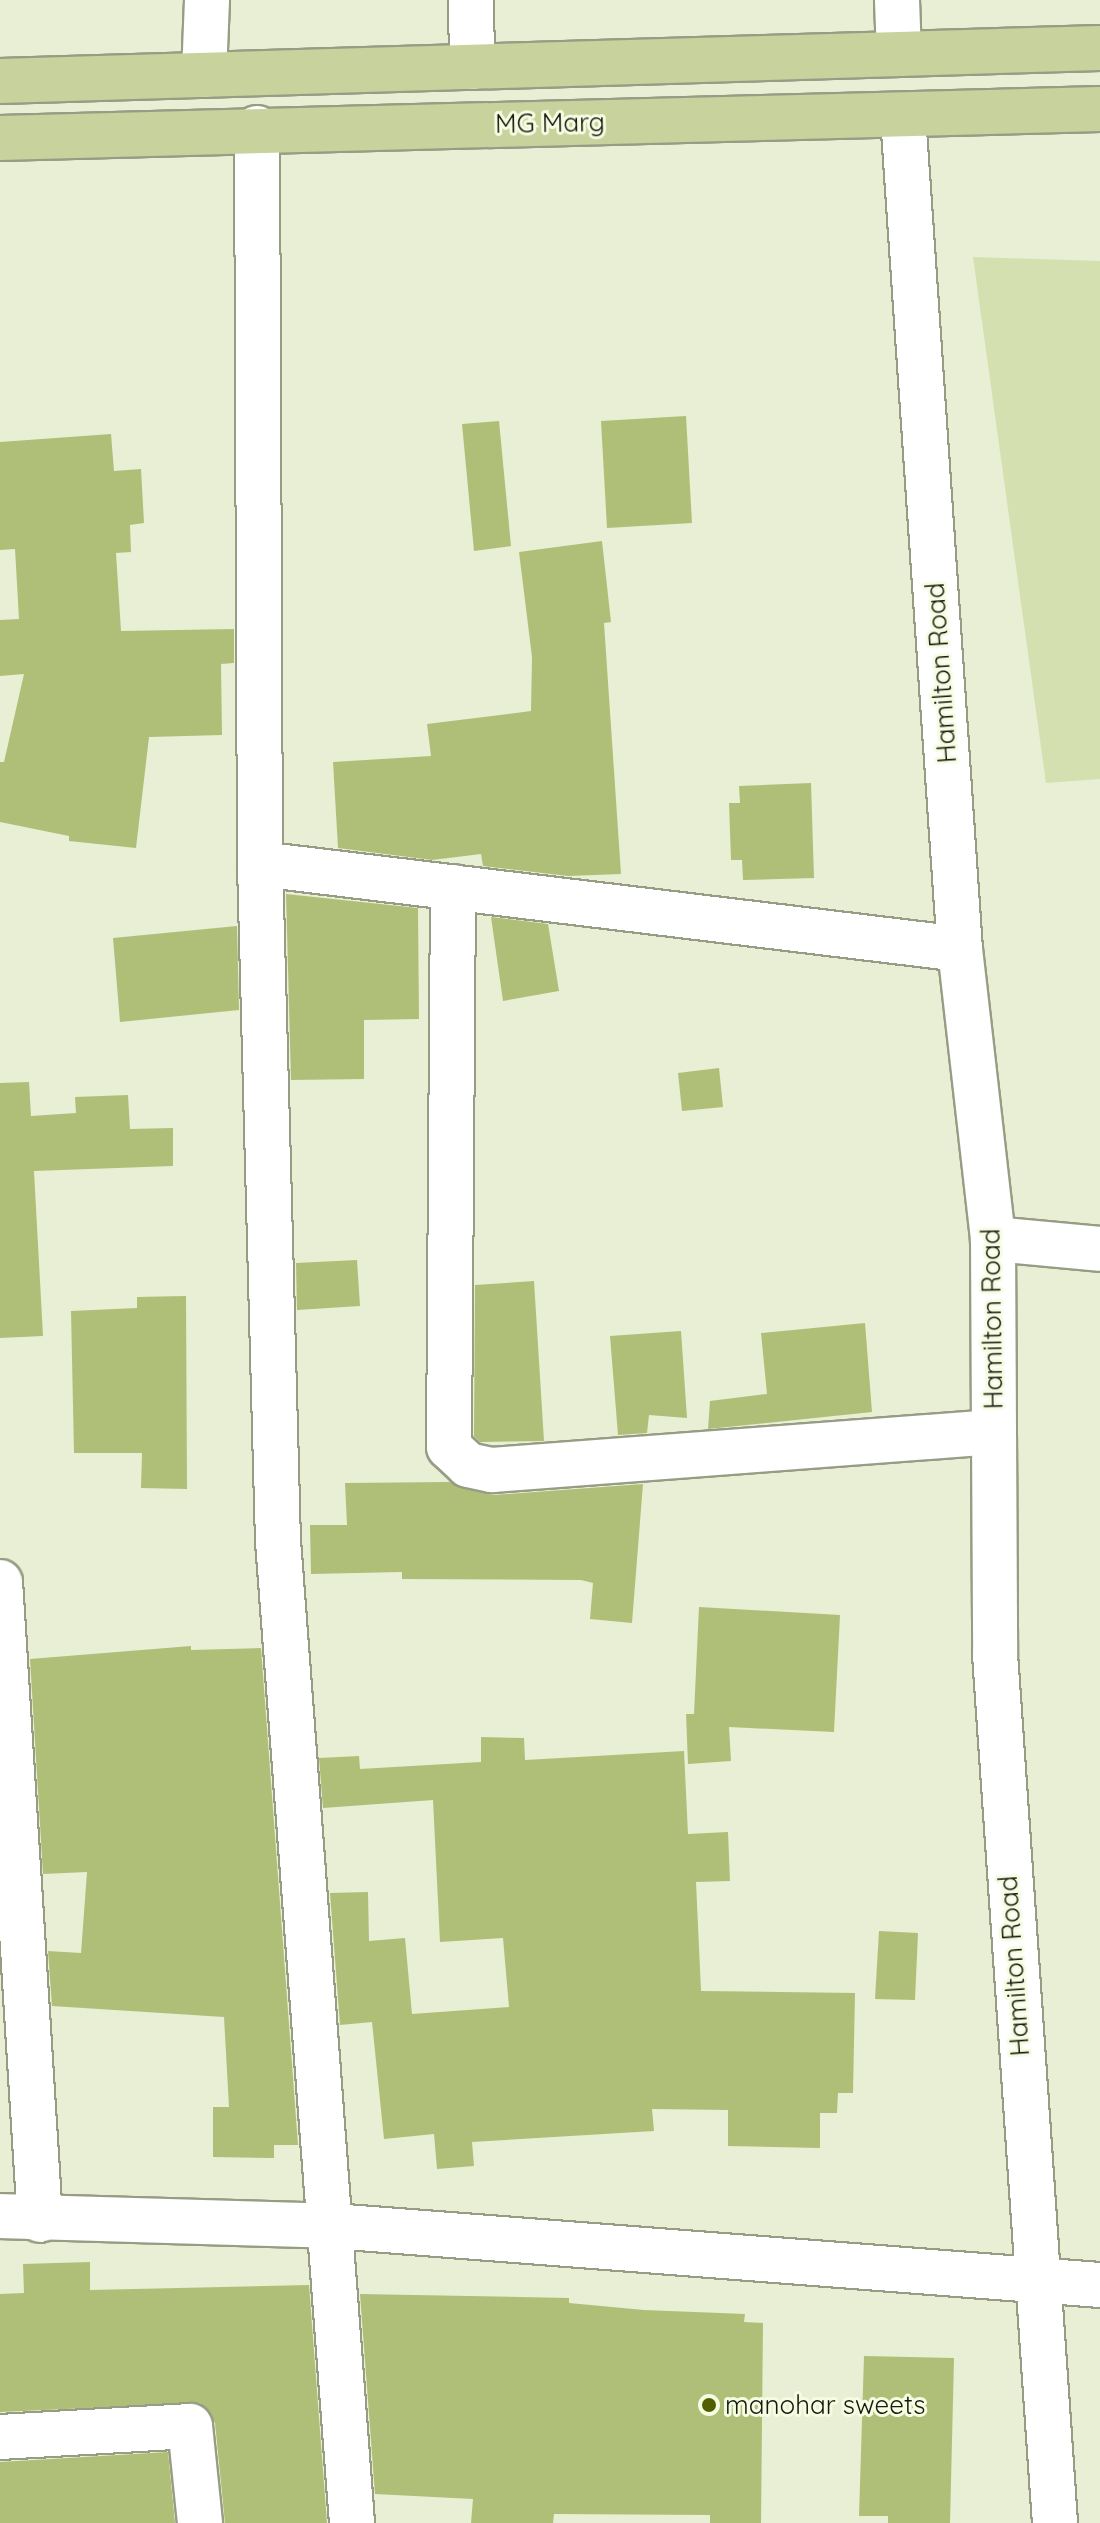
<!DOCTYPE html>
<html>
<head>
<meta charset="utf-8">
<style>
  body { margin:0 }
  #map { position:relative; width:1100px; height:2523px; overflow:hidden; background:#e8efd4; font-family:Quicksand,sans-serif }
  div>[style] { position:absolute }
  [style*='--x'] { left:calc(var(--x)*1px); top:calc(var(--y)*1px); width:calc(var(--w)*1px); rotate:calc(var(--a)*1deg) }
  .green>* { inset:0; background:#d5e0b1 }
  .building>* { inset:0; background:#afbf78 }
  .roads { filter:drop-shadow(2px 0 #979d85) drop-shadow(-2px 0 #979d85) drop-shadow(0 2px #979d85) drop-shadow(0 -2px #979d85) }
  .minor>* { height:44px; margin:-22px; padding:0 22px; transform-origin:22px; border-radius:22px; background:#fff }
  .major>* { height:44px; margin:-22px; padding:0 22px; transform-origin:22px; border-radius:22px; background:#c7d29c }
  .dots>* { width:22px; height:22px; translate:-50% -50%; box-sizing:border-box; border:4px solid #f5fce1; border-radius:50% }
  span { translate:-50% -50%; white-space:nowrap; text-align:center; line-height:1.15; -webkit-text-stroke:6px #f5fce1; paint-order:stroke }
  .street-label { font-size:26px; color:#171910 }
  .poi-label { font-size:26px; color:#171910 }
  .left { translate:0 -50%; text-align:left }
</style>
</head>
<body>
<div id="map">
  <div class="green">
    <div style="clip-path:polygon(973px 257px,1100px 261px,1100px 779px,1046px 783px)"></div>
  </div>
  <div class="building">
    <div style="clip-path:polygon(686px 416px,692px 523px,607px 528px,601px 421px)"></div>
    <div style="clip-path:polygon(499px 421px,511px 546px,474px 551px,462px 424px)"></div>
    <div style="clip-path:polygon(111px 434px,114px 471px,141px 469px,144px 523px,130px 525px,131px 552px,116px 553px,121px 631px,234px 629px,234px 663px,221px 664px,222px 735px,149px 737px,136px 848px,69px 841px,69px 836px,0 822px,0 762px,4px 762px,24px 674px,0 676px,0 620px,19px 619px,15px 549px,0 550px,0 442px)"></div>
    <div style="clip-path:polygon(602px 541px,611px 622px,604px 623px,621px 874px,568px 876px,483px 866px,481px 854px,432px 860px,338px 848px,333px 762px,431px 756px,427px 724px,531px 711px,532px 657px,519px 552px)"></div>
    <div style="clip-path:polygon(811px 783px,814px 878px,743px 880px,742px 860px,731px 860px,729px 803px,740px 803px,739px 786px)"></div>
    <div style="clip-path:polygon(286px 894px,418px 908px,419px 1019px,364px 1020px,364px 1079px,291px 1080px)"></div>
    <div style="clip-path:polygon(491px 917px,548px 924px,559px 991px,503px 1001px)"></div>
    <div style="clip-path:polygon(237px 926px,239px 1010px,120px 1022px,113px 938px)"></div>
    <div style="clip-path:polygon(719px 1068px,723px 1107px,682px 1111px,678px 1073px)"></div>
    <div style="clip-path:polygon(29px 1082px,31px 1116px,76px 1113px,75px 1097px,128px 1095px,130px 1129px,173px 1128px,173px 1166px,34px 1171px,43px 1336px,0 1338px,0 1083px)"></div>
    <div style="clip-path:polygon(357px 1260px,360px 1306px,297px 1310px,296px 1263px)"></div>
    <div style="clip-path:polygon(534px 1281px,544px 1441px,480px 1442px,474px 1436px,475px 1285px)"></div>
    <div style="clip-path:polygon(186px 1296px,187px 1489px,141px 1488px,142px 1453px,74px 1453px,71px 1311px,137px 1308px,137px 1297px)"></div>
    <div style="clip-path:polygon(865px 1323px,872px 1412px,708px 1429px,710px 1401px,767px 1394px,761px 1333px)"></div>
    <div style="clip-path:polygon(681px 1331px,687px 1418px,649px 1415px,647px 1433px,618px 1435px,610px 1336px)"></div>
    <div style="clip-path:polygon(449px 1482px,493px 1495px,643px 1484px,632px 1623px,590px 1619px,593px 1583px,581px 1580px,402px 1579px,402px 1572px,311px 1574px,310px 1525px,347px 1525px,345px 1483px)"></div>
    <div style="clip-path:polygon(699px 1607px,840px 1615px,834px 1732px,729px 1727px,731px 1761px,688px 1764px,686px 1714px,694px 1714px)"></div>
    <div style="clip-path:polygon(191px 1646px,191px 1650px,261px 1648px,298px 2145px,274px 2145px,274px 2158px,213px 2157px,213px 2107px,229px 2107px,224px 2017px,52px 2006px,48px 1951px,81px 1953px,87px 1872px,43px 1874px,30px 1659px)"></div>
    <div style="clip-path:polygon(481px 1737px,524px 1738px,525px 1760px,684px 1751px,688px 1834px,728px 1832px,730px 1881px,696px 1882px,701px 1991px,855px 1993px,853px 2093px,838px 2093px,837px 2113px,820px 2113px,820px 2148px,728px 2146px,728px 2110px,652px 2109px,654px 2131px,472px 2142px,474px 2166px,437px 2169px,434px 2134px,384px 2139px,372px 2022px,340px 2025px,330px 1893px,368px 1892px,369px 1941px,405px 1938px,412px 2014px,509px 2007px,503px 1938px,440px 1942px,433px 1800px,323px 1808px,319px 1758px,359px 1756px,360px 1769px,481px 1762px)"></div>
    <div style="clip-path:polygon(879px 1931px,918px 1933px,915px 2000px,875px 1999px)"></div>
    <div style="clip-path:polygon(90px 2262px,90px 2290px,309px 2285px,327px 2523px,225px 2523px,215px 2423px,200px 2403px,0 2412px,0 2294px,24px 2293px,23px 2264px)"></div>
    <div style="clip-path:polygon(360px 2294px,569px 2298px,569px 2303px,644px 2310px,745px 2314px,744px 2322px,763px 2323px,761px 2523px,710px 2523px,710px 2515px,554px 2514px,553px 2523px,471px 2523px,473px 2499px,375px 2494px)"></div>
    <div style="clip-path:polygon(864px 2356px,954px 2358px,950px 2523px,888px 2523px,888px 2516px,859px 2516px)"></div>
    <div style="clip-path:polygon(168px 2452px,175px 2523px,0 2523px,0 2462px)"></div>
  </div>
  <div class="roads">
    <div class="minor">
      <div style="--x:471;--y:0;--w:67;--a:89.1"></div>
      <div style="--x:897;--y:0;--w:54;--a:87.9"></div>
      <div style="--x:204;--y:75;--w:75;--a:-87.7"></div>
      <div style="--x:903;--y:116;--w:835;--a:86.09"></div>
      <div style="--x:960;--y:949;--w:292;--a:83.5"></div>
      <div style="--x:993;--y:1239;--w:415;--a:89.7"></div>
      <div style="--x:995;--y:1654;--w:871;--a:86.05"></div>
      <div style="--x:257;--y:128;--w:736;--a:89.77"></div>
      <div style="--x:260;--y:864;--w:677;--a:88.48"></div>
      <div style="--x:278;--y:1541;--w:985;--a:85.69"></div>
      <div style="--x:260;--y:864;--w:705;--a:6.92"></div>
      <div style="--x:453;--y:887;--w:560;--a:90.41"></div>
      <div style="--x:449;--y:1447;--w:26;--a:43"></div>
      <div style="--x:468;--y:1465;--w:25;--a:12"></div>
      <div style="--x:492;--y:1470;--w:503;--a:-4.33"></div>
      <div style="--x:993;--y:1239;--w:107;--a:5.3"></div>
      <div style="--x:0;--y:1582;--w:639;--a:86.41"></div>
      <div style="--x:0;--y:2216;--w:333;--a:1.7"></div>
      <div style="--x:333;--y:2226;--w:769;--a:4.4"></div>
      <div style="--x:0;--y:2437;--w:190;--a:-3.3"></div>
      <div style="--x:190;--y:2426;--w:98;--a:84.1"></div>
    </div>
    <div class="major">
      <div style="--x:0;--y:81;--w:1100;--a:-1.72"></div>
      <div style="--x:0;--y:138;--w:1100;--a:-1.51"></div>
    </div>
  </div>
  <div class="dots">
    <div style="left:709px;top:2405px;background:#525f00"></div>
  </div>
  <div class="street-label">
    <span style="left:550px;top:123px;rotate:-1deg">MG Marg</span>
    <span style="left:941px;top:673px;rotate:-94deg">Hamilton Road</span>
    <span style="left:992px;top:1319px;rotate:-91deg">Hamilton Road</span>
    <span style="left:1014px;top:1966px;rotate:-94deg">Hamilton Road</span>
  </div>
  <div class="poi-label">
    <span class="left" style="left:725px;top:2405px">manohar sweets</span>
  </div>
</div>
</body>
</html>
